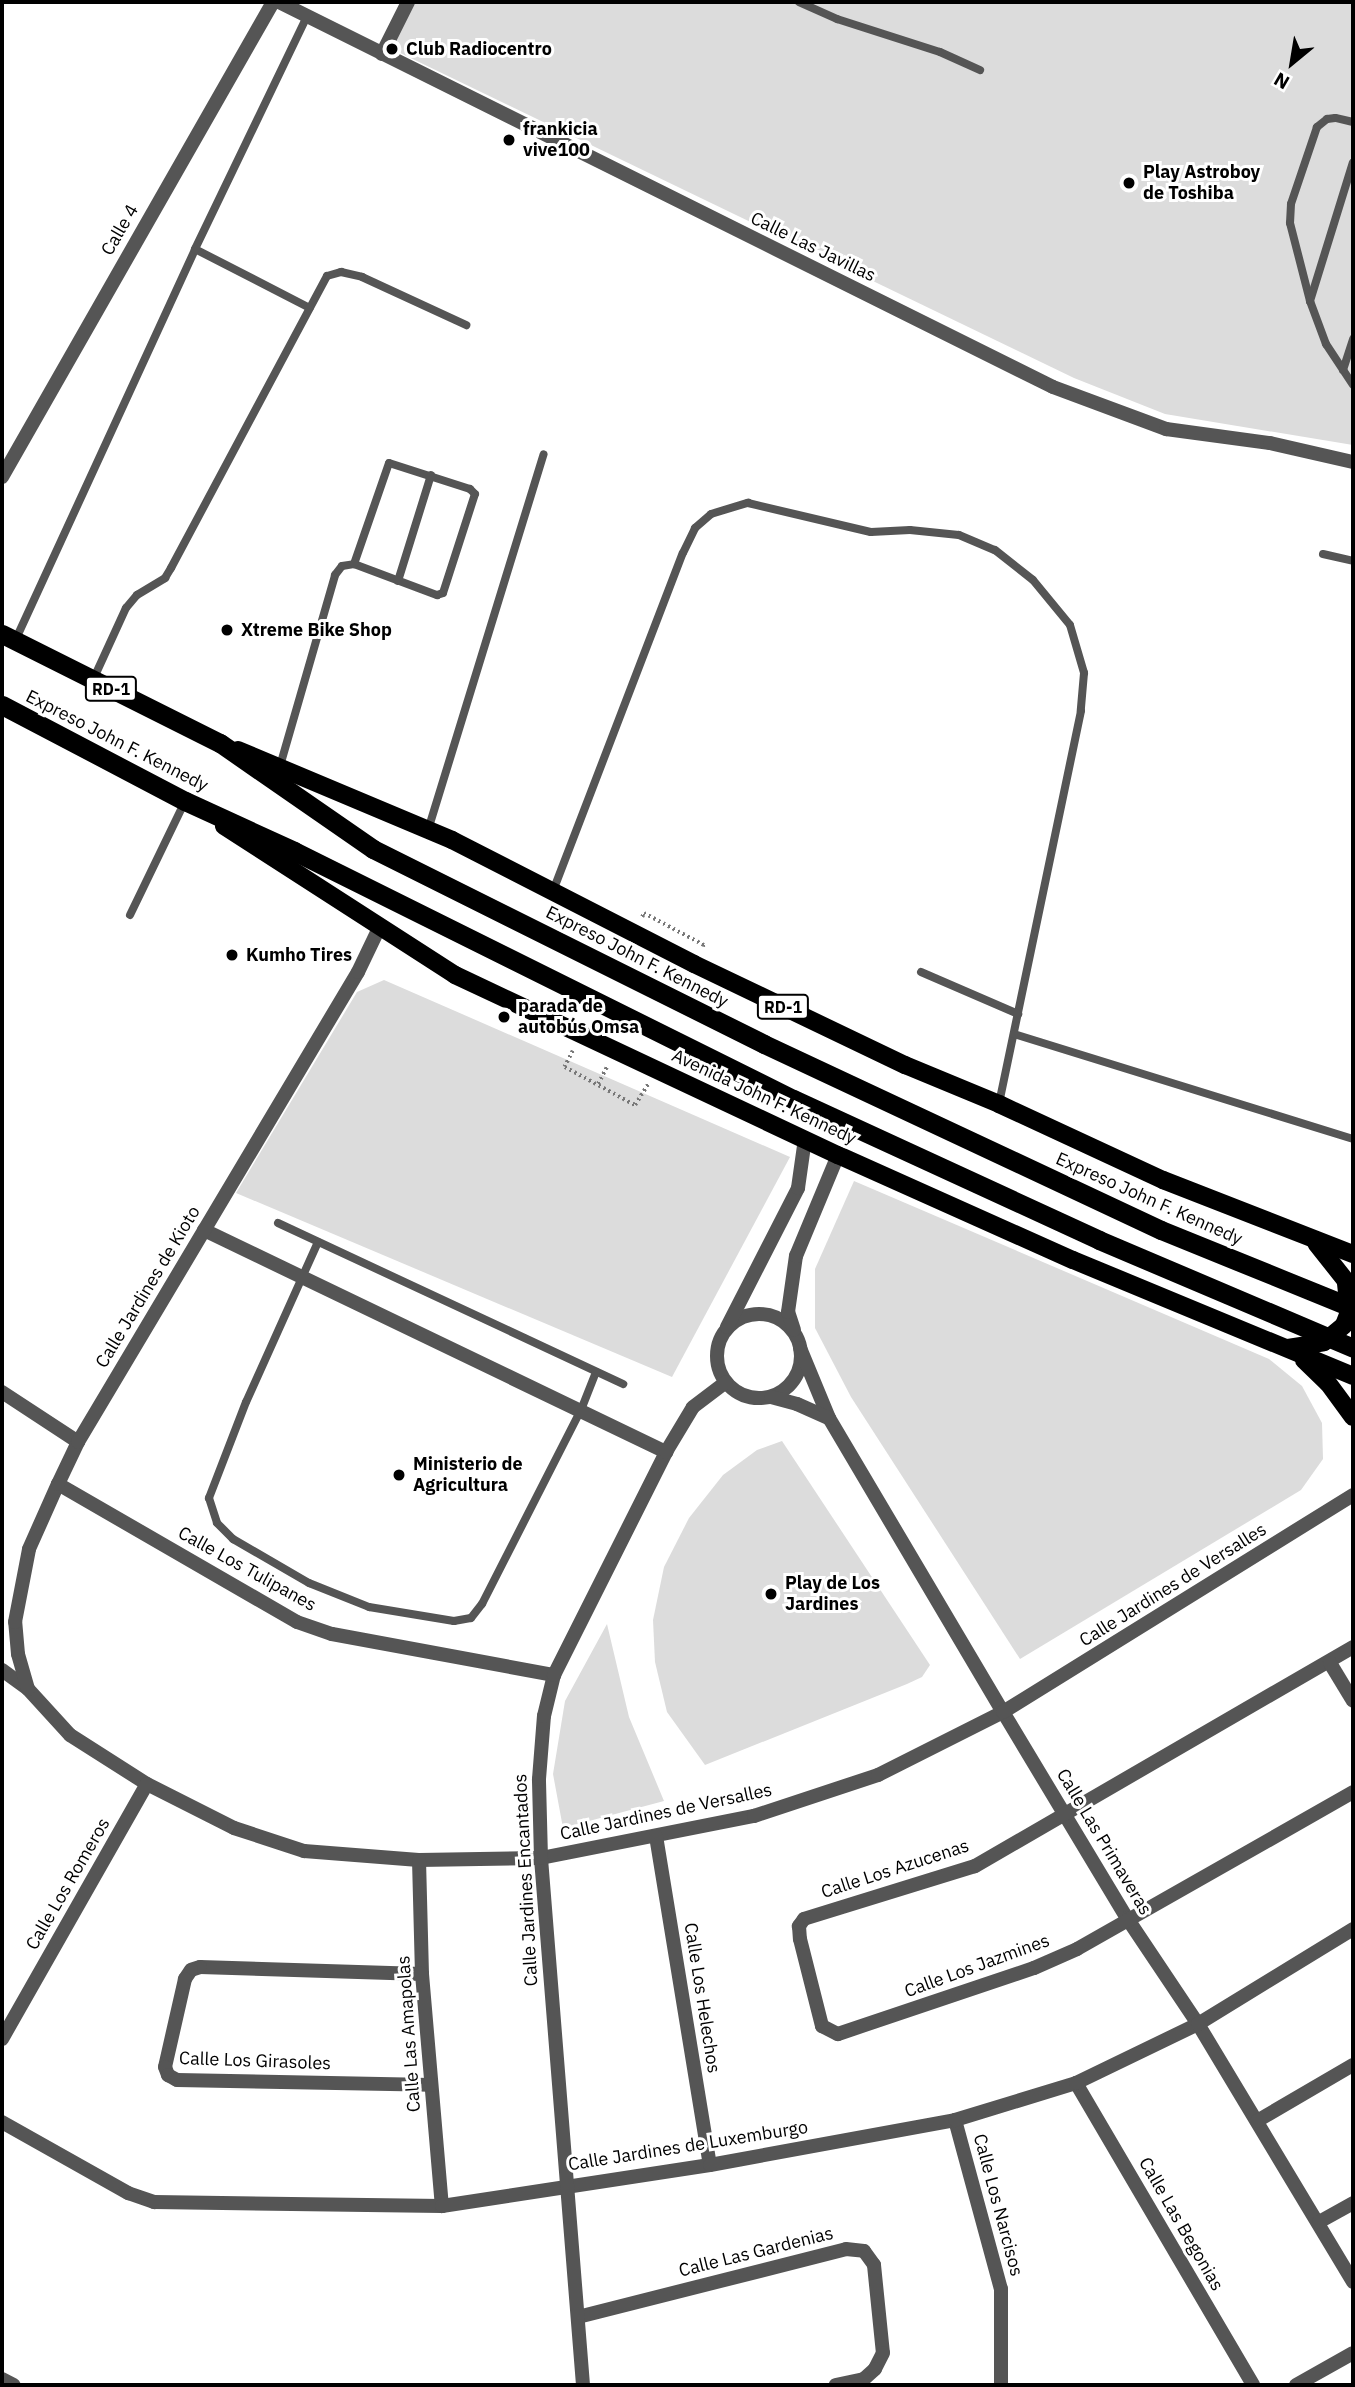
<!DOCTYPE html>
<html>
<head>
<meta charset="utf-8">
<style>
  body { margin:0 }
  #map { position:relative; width:1355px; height:2387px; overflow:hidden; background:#fff; font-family:"IBM Plex Sans",sans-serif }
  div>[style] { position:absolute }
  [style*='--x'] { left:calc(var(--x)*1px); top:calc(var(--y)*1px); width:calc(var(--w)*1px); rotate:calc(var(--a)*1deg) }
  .green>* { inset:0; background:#dcdcdc }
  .path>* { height:3.5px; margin-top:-1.75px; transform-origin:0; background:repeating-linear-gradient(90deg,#777 0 2px,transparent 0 5.5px) }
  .service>* { height:8px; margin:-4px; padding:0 4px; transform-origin:4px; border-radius:4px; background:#555 }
  .minor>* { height:14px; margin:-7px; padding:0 7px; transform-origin:7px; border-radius:7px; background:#555 }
  .minor>.ring { margin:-7px; padding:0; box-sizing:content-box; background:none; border:14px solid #555; border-radius:50% }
  .primary>* { height:18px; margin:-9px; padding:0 9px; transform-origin:9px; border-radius:9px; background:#000 }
  .trunk>* { height:19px; margin:-9.5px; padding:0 9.5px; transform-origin:9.5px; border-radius:9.5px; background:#000 }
  .dots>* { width:19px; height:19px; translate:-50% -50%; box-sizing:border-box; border:4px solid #fff; border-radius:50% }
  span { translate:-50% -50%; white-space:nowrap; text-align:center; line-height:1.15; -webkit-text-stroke:6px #fff; paint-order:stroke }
  .shield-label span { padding:2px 5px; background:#fff; border:2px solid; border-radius:5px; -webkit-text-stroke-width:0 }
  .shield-label { font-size:16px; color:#000; font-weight:700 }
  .poi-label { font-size:18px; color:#000; font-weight:700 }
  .left { translate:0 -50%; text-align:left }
  .street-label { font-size:18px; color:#000 }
  .frame { position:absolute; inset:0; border:4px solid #000; pointer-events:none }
  .north { position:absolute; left:1257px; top:28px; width:70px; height:70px; -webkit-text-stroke:5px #fff; paint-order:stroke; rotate:210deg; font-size:19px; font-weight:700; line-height:28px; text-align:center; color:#000 }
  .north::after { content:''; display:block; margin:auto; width:24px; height:32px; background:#000; clip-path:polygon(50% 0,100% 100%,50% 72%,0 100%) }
</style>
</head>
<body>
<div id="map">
  <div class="green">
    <div style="clip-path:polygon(412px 2px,1353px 2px,1353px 445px,1165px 414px,1074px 378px,392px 49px)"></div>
    <div style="clip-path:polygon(384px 980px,790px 1157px,672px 1377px,236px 1193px,357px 992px)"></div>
    <div style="clip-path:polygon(854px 1181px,1269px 1359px,1302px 1386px,1322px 1423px,1323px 1459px,1301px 1490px,1020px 1659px,851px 1397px,815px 1328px,815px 1269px)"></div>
    <div style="clip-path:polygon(782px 1441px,930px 1665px,922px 1677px,907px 1684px,705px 1765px,667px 1712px,655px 1662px,653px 1620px,664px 1567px,689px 1518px,723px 1475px,757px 1450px)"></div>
    <div style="clip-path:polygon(607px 1624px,629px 1717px,664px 1801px,563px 1828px,553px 1774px,565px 1701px)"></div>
  </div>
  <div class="path">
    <div style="--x:642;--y:917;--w:4;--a:-63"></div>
    <div style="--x:644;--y:913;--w:68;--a:28.1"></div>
    <div style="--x:704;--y:945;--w:2;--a:117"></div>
    <div style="--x:573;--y:1051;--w:18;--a:117"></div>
    <div style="--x:565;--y:1067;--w:80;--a:28.5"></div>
    <div style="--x:635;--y:1105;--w:25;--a:-58"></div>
    <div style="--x:598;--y:1084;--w:20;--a:-63"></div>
  </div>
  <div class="service">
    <div style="--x:799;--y:2;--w:42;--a:24.1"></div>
    <div style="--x:837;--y:19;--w:108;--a:17.8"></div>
    <div style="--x:940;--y:52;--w:44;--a:24.2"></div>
    <div style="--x:1353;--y:122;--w:18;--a:-167"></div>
    <div style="--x:1335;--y:118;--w:8;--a:173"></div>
    <div style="--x:1327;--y:119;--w:13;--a:141"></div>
    <div style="--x:1317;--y:127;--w:81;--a:108.7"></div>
    <div style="--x:1291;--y:204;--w:19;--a:93"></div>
    <div style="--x:1290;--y:223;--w:81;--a:75.6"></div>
    <div style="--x:1310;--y:301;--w:46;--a:69.6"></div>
    <div style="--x:1326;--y:344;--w:49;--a:56.6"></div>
    <div style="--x:195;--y:249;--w:129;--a:27.2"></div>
    <div style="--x:1310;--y:301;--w:145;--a:-72.8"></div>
    <div style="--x:1343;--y:370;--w:33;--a:-72"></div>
    <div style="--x:1323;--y:554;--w:31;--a:13"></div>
    <div style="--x:398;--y:581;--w:111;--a:-72.7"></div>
    <div style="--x:15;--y:641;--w:431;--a:-65.3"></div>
    <div style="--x:195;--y:249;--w:259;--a:-64.3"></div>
    <div style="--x:93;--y:680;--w:79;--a:-65.4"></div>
    <div style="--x:126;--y:608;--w:17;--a:-50"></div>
    <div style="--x:137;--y:595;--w:33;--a:-31"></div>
    <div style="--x:165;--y:578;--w:12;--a:-59"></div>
    <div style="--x:171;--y:568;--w:331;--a:-61.9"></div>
    <div style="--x:327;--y:276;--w:15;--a:-16"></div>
    <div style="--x:341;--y:272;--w:22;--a:13"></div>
    <div style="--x:362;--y:277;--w:115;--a:24.8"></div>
    <div style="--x:280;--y:766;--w:199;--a:-73.9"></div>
    <div style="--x:335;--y:575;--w:11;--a:-52"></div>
    <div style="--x:342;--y:566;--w:12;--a:-9"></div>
    <div style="--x:354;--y:564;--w:89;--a:20.5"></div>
    <div style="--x:437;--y:595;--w:6;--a:-18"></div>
    <div style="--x:443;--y:593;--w:104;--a:-72.1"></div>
    <div style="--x:475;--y:494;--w:7;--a:-135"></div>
    <div style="--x:470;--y:489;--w:85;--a:-162.2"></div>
    <div style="--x:389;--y:463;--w:107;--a:109.1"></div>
    <div style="--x:428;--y:830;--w:393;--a:-72.9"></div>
    <div style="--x:553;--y:891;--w:362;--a:-69"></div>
    <div style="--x:683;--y:553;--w:28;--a:-64"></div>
    <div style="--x:695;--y:528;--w:21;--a:-41"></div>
    <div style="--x:711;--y:514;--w:39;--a:-17"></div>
    <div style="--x:748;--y:503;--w:126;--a:13.3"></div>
    <div style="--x:871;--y:532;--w:39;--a:-3"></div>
    <div style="--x:910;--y:530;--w:49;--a:5.8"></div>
    <div style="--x:959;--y:535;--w:39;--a:23"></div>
    <div style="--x:995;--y:550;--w:48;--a:38.3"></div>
    <div style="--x:1033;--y:580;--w:58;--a:50.6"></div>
    <div style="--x:1070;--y:625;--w:50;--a:73.7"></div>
    <div style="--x:1084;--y:673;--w:38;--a:95"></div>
    <div style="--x:1081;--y:711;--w:400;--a:101.8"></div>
    <div style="--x:130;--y:915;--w:127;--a:-64.2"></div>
    <div style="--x:921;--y:972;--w:106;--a:23.4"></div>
    <div style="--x:1014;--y:1034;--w:355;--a:17.2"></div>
    <div style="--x:278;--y:1223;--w:381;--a:25"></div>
    <div style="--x:318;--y:1242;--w:175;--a:114.2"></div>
    <div style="--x:246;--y:1402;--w:103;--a:111.1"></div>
    <div style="--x:209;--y:1498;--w:26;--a:72"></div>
    <div style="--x:217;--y:1523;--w:23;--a:45"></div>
    <div style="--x:233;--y:1539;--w:88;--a:30.1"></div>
    <div style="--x:309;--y:1583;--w:65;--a:21.8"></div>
    <div style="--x:369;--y:1607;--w:86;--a:9.4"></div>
    <div style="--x:454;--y:1621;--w:17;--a:-10"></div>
    <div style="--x:471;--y:1618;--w:18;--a:-52"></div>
    <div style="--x:482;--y:1604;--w:218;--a:-63"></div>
    <div style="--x:581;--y:1410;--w:41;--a:-68.5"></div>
  </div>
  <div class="minor">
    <div style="--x:279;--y:2;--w:864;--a:26.45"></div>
    <div style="--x:1053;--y:387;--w:121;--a:20.4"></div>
    <div style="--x:1166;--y:429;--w:105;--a:7.7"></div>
    <div style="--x:1270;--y:443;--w:85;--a:12.9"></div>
    <div style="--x:382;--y:54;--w:58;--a:-63.4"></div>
    <div style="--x:2;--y:477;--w:547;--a:-60.29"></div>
    <div style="--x:204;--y:1230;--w:513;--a:25.67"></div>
    <div class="ring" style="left:717px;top:1314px;width:70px;height:70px"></div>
    <div style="--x:727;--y:1327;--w:156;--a:-62.9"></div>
    <div style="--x:798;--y:1188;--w:49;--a:-81.9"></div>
    <div style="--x:794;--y:1330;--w:19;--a:-108"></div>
    <div style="--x:788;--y:1312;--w:57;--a:-81.9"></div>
    <div style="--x:796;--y:1256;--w:109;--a:-67.4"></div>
    <div style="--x:800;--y:1348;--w:76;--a:67.5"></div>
    <div style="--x:829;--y:1418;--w:342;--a:59.4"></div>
    <div style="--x:1003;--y:1712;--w:240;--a:59"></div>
    <div style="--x:1127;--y:1918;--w:128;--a:56.2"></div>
    <div style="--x:1198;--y:2024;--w:301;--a:59"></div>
    <div style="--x:2;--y:1392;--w:91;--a:33.3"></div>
    <div style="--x:771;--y:1397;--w:27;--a:15"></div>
    <div style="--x:797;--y:1404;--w:35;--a:24"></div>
    <div style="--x:58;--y:1484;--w:276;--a:30"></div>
    <div style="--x:297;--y:1622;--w:37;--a:19"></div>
    <div style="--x:332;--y:1634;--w:226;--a:10.5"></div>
    <div style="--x:1353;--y:1647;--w:437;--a:149.9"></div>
    <div style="--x:975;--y:1866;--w:179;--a:162.8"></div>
    <div style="--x:804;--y:1919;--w:9;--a:126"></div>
    <div style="--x:799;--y:1926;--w:13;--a:86"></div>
    <div style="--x:800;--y:1939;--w:90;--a:75.8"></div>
    <div style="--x:822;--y:2026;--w:18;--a:27"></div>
    <div style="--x:838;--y:2034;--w:207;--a:-18.6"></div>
    <div style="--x:1034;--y:1968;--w:47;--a:-23.8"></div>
    <div style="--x:1077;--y:1949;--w:318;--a:-29.6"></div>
    <div style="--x:1330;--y:1663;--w:44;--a:58.8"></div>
    <div style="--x:2;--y:1670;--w:32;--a:36"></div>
    <div style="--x:28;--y:1689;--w:62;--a:47.6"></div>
    <div style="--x:70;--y:1735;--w:91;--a:32.5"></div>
    <div style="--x:147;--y:1784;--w:97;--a:26.8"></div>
    <div style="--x:234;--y:1828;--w:74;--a:18.2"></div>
    <div style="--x:304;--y:1851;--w:115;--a:4.5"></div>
    <div style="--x:419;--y:1860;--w:122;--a:-0.9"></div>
    <div style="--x:541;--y:1858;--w:217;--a:-11.2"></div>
    <div style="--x:754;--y:1816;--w:131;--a:-18.3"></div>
    <div style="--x:878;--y:1775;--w:140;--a:-26.7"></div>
    <div style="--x:1003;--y:1712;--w:412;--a:-31.8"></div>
    <div style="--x:28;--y:1689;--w:36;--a:-106"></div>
    <div style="--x:18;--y:1654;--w:32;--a:-95"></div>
    <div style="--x:15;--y:1622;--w:74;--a:-79.1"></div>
    <div style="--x:29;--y:1549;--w:71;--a:-66"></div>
    <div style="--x:58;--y:1484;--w:47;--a:-64.5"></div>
    <div style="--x:78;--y:1442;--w:547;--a:-59.22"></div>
    <div style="--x:358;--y:972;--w:51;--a:-64.4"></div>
    <div style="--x:656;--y:1836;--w:333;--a:80.7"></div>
    <div style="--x:419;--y:1860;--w:114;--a:88.5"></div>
    <div style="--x:422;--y:1974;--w:233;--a:85.1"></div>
    <div style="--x:422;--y:1974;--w:222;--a:-178.2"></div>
    <div style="--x:200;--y:1967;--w:9;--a:162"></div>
    <div style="--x:191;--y:1970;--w:11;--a:124"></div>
    <div style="--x:185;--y:1979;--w:90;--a:102.8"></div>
    <div style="--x:165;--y:2067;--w:9;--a:69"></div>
    <div style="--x:168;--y:2075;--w:10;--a:29"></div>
    <div style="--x:177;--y:2080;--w:254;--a:1.1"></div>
    <div style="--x:2;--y:2039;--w:293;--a:-60.4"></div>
    <div style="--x:1076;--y:2083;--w:350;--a:59.6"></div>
    <div style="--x:955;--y:2120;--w:175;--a:74.8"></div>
    <div style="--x:1001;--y:2289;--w:96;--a:90"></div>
    <div style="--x:1257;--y:2121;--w:111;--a:-30.3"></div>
    <div style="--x:2;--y:2122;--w:145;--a:29.4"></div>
    <div style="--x:128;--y:2193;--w:28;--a:19"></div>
    <div style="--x:154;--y:2202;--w:288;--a:0.8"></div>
    <div style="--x:442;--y:2206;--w:271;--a:-8.7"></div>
    <div style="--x:710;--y:2165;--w:249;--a:-10.4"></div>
    <div style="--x:955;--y:2120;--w:127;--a:-17"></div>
    <div style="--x:1076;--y:2083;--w:136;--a:-25.8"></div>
    <div style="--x:1198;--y:2024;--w:182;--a:-31.5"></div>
    <div style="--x:1319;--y:2222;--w:39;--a:-29"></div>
    <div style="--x:578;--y:2317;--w:276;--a:-14.2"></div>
    <div style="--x:846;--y:2249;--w:18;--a:6"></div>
    <div style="--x:864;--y:2251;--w:17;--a:54"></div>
    <div style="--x:874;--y:2265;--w:88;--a:84.2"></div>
    <div style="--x:883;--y:2353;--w:18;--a:117"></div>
    <div style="--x:875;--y:2369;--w:15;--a:138"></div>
    <div style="--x:864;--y:2379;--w:29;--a:168"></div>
    <div style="--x:2;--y:2379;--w:13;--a:27"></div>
    <div style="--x:583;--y:2385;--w:529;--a:-94.56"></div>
    <div style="--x:541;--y:1858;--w:79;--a:-91.5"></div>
    <div style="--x:539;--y:1779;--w:63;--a:-85.5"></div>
    <div style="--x:544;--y:1716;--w:42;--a:-76.3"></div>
    <div style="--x:554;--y:1675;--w:250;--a:-63.3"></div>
    <div style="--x:666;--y:1452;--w:52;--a:-59"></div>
    <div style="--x:693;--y:1407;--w:41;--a:-37.1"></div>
    <div style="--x:1296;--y:2385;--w:65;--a:-29.3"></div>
  </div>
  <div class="primary">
    <div style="--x:238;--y:750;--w:232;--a:22.8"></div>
    <div style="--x:452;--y:840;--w:272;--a:27.1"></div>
    <div style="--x:694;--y:964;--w:234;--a:25.6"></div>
    <div style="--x:905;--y:1065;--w:102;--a:22.5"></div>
    <div style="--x:999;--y:1104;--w:181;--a:24.9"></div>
    <div style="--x:1163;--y:1180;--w:204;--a:21.3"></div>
    <div style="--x:224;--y:826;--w:275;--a:32.8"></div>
    <div style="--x:455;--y:975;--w:423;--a:25.2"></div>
    <div style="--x:838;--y:1155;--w:257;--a:24.1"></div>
    <div style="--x:1073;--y:1260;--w:303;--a:22.5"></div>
    <div style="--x:1288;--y:1348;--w:36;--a:-9"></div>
    <div style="--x:1324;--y:1342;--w:26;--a:-40"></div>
    <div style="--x:1344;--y:1325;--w:14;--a:-69"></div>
    <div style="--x:1349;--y:1312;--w:31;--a:-96"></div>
    <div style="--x:1346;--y:1281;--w:48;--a:-128.3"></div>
    <div style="--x:1304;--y:1360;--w:33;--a:44"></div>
    <div style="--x:1328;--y:1383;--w:42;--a:53.7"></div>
  </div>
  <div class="trunk">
    <div style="--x:2;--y:634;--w:244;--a:26.6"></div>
    <div style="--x:220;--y:743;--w:186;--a:34.7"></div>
    <div style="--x:373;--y:849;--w:437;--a:26.5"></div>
    <div style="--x:764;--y:1044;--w:438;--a:25.1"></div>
    <div style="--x:1161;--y:1230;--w:207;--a:22.1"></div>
    <div style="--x:2;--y:705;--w:207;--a:27.7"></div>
    <div style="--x:185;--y:801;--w:120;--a:24.6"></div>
    <div style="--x:294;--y:851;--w:557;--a:26.43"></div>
    <div style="--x:793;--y:1099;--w:337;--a:24.7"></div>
    <div style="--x:1099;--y:1240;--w:276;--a:23"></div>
  </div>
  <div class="dots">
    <div style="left:392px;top:49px;background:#000"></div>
    <div style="left:509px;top:140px;background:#000"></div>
    <div style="left:1129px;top:183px;background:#000"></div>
    <div style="left:227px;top:630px;background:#000"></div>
    <div style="left:232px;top:955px;background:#000"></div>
    <div style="left:504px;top:1017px;background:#000"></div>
    <div style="left:399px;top:1475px;background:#000"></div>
    <div style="left:771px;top:1594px;background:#000"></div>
  </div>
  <div class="shield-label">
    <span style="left:111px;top:689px">RD-1</span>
    <span style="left:783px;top:1007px">RD-1</span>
  </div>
  <div class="poi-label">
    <span class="left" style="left:406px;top:49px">Club Radiocentro</span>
    <span class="left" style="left:523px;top:140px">frankicia<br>vive100</span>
    <span class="left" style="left:1143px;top:183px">Play Astroboy<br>de Toshiba</span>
    <span class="left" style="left:241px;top:630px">Xtreme Bike Shop</span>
    <span class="left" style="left:246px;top:955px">Kumho Tires</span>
    <span class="left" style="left:518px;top:1017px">parada de<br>autobús Omsa</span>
    <span class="left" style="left:413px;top:1475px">Ministerio de<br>Agricultura</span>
    <span class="left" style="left:785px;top:1594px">Play de Los<br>Jardines</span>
  </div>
  <div class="street-label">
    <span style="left:120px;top:230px;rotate:-60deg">Calle 4</span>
    <span style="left:813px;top:247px;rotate:26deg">Calle Las Javillas</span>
    <span style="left:117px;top:741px;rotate:27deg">Expreso John F. Kennedy</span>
    <span style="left:637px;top:957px;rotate:27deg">Expreso John F. Kennedy</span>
    <span style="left:764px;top:1097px;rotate:25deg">Avenida John F. Kennedy</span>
    <span style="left:1149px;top:1199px;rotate:24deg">Expreso John F. Kennedy</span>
    <span style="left:148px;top:1287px;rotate:-59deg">Calle Jardines de Kioto</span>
    <span style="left:247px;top:1569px;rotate:29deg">Calle Los Tulipanes</span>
    <span style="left:1173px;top:1585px;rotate:-32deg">Calle Jardines de Versalles</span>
    <span style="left:666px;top:1812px;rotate:-12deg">Calle Jardines de Versalles</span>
    <span style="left:1104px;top:1842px;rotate:59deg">Calle Las Primaveras</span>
    <span style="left:895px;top:1869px;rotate:-18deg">Calle Los Azucenas</span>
    <span style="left:526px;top:1880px;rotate:-93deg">Calle Jardines Encantados</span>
    <span style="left:68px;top:1884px;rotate:-60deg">Calle Los Romeros</span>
    <span style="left:977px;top:1966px;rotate:-20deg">Calle Los Jazmines</span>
    <span style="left:702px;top:1998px;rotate:81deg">Calle Los Helechos</span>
    <span style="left:409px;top:2034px;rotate:-94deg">Calle Las Amapolas</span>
    <span style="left:255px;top:2061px;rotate:2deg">Calle Los Girasoles</span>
    <span style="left:688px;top:2146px;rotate:-9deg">Calle Jardines de Luxemburgo</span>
    <span style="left:998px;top:2205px;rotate:75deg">Calle Los Narcisos</span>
    <span style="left:1181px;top:2224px;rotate:60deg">Calle Las Begonias</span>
    <span style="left:756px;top:2252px;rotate:-14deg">Calle Las Gardenias</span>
  </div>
  <div class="frame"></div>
  <div class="north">N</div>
</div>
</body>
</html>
